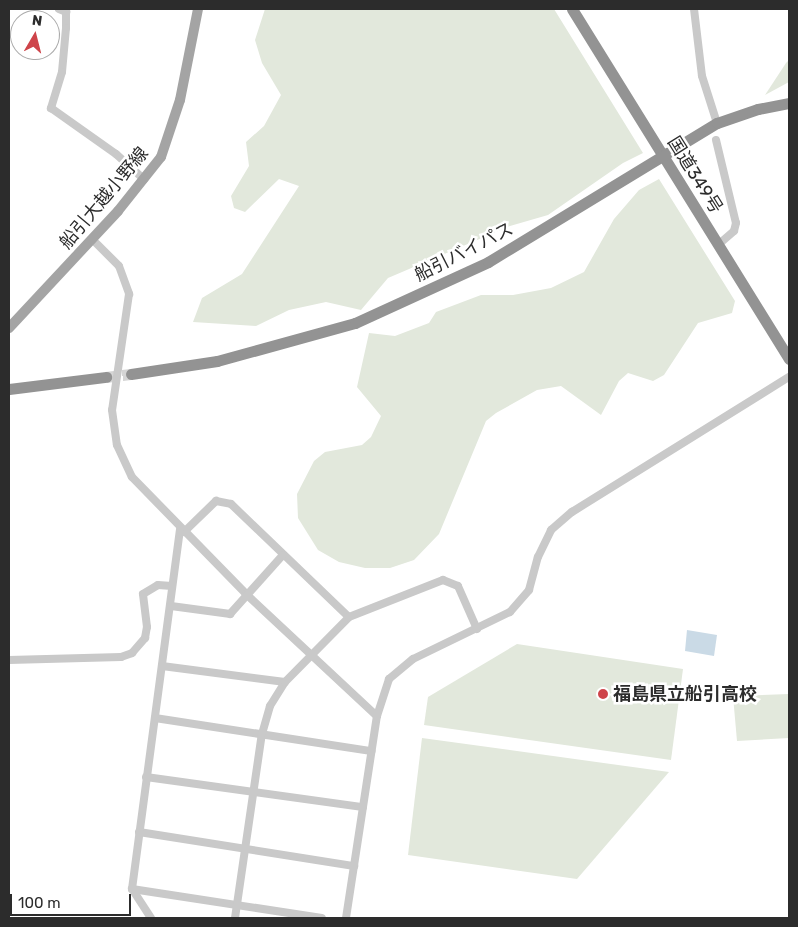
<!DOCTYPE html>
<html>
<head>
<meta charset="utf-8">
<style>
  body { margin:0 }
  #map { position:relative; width:798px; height:927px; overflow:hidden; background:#fff; font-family:Rubik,"Noto Sans JP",sans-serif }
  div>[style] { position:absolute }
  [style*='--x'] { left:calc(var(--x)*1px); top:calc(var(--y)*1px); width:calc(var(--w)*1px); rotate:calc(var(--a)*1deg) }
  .green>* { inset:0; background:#e2e8dc }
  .water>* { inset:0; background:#cadae6 }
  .highway-tunnel>* { height:11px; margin-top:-5.5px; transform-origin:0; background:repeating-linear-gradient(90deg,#d5d5d5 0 11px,transparent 0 16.5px) }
  .minor>* { height:8px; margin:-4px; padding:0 4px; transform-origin:4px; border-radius:4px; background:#c9c9c9 }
  .major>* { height:10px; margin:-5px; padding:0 5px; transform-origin:5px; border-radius:5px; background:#a4a4a4 }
  .highway>* { height:11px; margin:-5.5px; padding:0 5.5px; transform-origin:5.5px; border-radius:5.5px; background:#939393 }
  .dots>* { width:14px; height:14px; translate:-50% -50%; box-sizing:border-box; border:2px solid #fff; border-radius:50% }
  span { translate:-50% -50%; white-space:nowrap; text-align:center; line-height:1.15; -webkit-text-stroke:5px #fff; paint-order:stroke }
  .street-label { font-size:18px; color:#2c2c2c }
  .poi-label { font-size:18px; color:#2c2c2c; font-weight:700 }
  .left { translate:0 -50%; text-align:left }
  .frame { position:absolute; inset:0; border:10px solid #2c2c2c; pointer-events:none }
  .north { position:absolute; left:10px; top:10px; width:50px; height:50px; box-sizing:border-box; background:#fff; border:1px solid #ababab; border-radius:50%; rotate:8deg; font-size:14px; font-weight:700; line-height:20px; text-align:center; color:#2c2c2c }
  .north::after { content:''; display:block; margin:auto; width:18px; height:22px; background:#ce444a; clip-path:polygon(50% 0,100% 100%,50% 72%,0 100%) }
  .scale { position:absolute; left:10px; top:894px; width:121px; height:22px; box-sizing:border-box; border:2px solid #2c2c2c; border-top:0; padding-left:6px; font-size:15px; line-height:18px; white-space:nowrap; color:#2c2c2c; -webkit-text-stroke:4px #fff; paint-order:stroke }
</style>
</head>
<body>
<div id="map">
  <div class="green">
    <div style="clip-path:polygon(265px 9px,554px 9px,643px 153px,623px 163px,548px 215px,510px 226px,388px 278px,361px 310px,326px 302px,289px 310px,256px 326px,193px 322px,202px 298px,242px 274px,299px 186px,279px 179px,245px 212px,234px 208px,231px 196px,249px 166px,246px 142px,264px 126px,281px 95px,262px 63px,255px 40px)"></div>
    <div style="clip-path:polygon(789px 60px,789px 82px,765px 95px,786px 63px)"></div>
    <div style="clip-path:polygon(659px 179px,735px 301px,732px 313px,698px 323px,664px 375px,653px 381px,628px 373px,619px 381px,601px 415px,561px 386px,537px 390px,496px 413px,486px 421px,439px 534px,414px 560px,390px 568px,365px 568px,339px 562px,318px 550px,298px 518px,297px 494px,314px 461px,325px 452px,362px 445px,371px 437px,381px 416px,357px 387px,369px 333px,395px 336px,429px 323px,436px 312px,481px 295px,513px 295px,551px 288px,584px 272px,614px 219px,639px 190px)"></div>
    <div style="clip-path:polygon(517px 644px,683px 669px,671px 760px,424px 725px,428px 697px)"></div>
    <div style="clip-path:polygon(789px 694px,789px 738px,737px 741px,733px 696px)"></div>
    <div style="clip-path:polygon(422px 738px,669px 772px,577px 879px,408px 855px)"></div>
  </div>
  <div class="water">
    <div style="clip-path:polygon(687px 630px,717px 635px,714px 656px,685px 651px)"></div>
  </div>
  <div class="highway-tunnel">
    <div style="--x:106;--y:377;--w:25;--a:-7"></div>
  </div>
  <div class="minor">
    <div style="--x:59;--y:9;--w:8;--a:23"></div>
    <div style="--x:66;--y:12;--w:16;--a:90"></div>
    <div style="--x:66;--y:28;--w:44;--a:95.2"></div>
    <div style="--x:62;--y:72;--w:38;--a:107"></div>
    <div style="--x:51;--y:108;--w:80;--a:35.3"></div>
    <div style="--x:116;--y:154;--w:38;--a:42"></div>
    <div style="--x:694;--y:9;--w:67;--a:83.2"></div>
    <div style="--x:702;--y:76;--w:49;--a:72.3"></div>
    <div style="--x:716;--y:140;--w:85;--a:76.5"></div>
    <div style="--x:736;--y:223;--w:8;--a:104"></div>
    <div style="--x:734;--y:231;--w:21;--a:139"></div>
    <div style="--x:92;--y:239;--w:38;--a:45"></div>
    <div style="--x:119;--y:266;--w:30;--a:70"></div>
    <div style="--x:129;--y:294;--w:117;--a:98.3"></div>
    <div style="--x:112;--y:410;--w:35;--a:82"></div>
    <div style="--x:117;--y:445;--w:35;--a:65"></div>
    <div style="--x:132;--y:477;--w:163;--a:45.7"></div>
    <div style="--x:246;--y:594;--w:179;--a:43"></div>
    <div style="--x:184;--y:532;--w:45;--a:-44.1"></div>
    <div style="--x:216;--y:501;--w:15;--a:11"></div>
    <div style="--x:231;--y:504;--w:163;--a:43.8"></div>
    <div style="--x:171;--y:606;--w:60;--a:7.7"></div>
    <div style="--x:230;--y:614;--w:79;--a:-48.1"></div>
    <div style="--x:9;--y:660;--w:112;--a:-1.5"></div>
    <div style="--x:121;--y:657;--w:12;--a:-20"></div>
    <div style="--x:132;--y:653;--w:20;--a:-49"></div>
    <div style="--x:145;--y:638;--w:11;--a:-80"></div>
    <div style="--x:147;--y:627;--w:33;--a:-97"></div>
    <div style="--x:143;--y:594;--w:17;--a:-31"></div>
    <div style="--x:158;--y:585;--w:14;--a:4"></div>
    <div style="--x:162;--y:666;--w:124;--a:7.4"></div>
    <div style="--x:155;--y:718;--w:219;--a:8.7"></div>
    <div style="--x:146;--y:777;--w:219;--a:7.9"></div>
    <div style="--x:139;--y:832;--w:218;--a:9"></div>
    <div style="--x:132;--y:889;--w:192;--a:8.7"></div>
    <div style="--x:151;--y:918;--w:35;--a:-123"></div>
    <div style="--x:132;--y:889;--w:364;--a:-82.4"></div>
    <div style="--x:235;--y:918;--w:186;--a:-81.7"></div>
    <div style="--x:262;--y:734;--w:29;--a:-74"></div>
    <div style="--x:270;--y:706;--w:28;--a:-58"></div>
    <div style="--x:285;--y:682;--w:91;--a:-45.4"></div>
    <div style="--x:349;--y:617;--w:101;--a:-21.5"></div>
    <div style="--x:443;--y:580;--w:16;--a:22"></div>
    <div style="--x:458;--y:586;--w:47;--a:66.2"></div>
    <div style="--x:346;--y:918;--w:204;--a:-81.3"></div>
    <div style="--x:377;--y:716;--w:39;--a:-72"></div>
    <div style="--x:389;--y:679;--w:31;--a:-40"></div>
    <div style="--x:413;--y:659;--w:108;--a:-25.9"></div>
    <div style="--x:510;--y:612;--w:29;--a:-49"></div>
    <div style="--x:529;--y:590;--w:34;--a:-75"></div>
    <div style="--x:538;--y:557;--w:30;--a:-64"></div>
    <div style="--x:551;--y:530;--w:28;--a:-41"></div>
    <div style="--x:572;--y:512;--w:256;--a:-31.9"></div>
  </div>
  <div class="major">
    <div style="--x:9;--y:328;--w:160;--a:-47"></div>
    <div style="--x:118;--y:211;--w:69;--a:-51.5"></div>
    <div style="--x:161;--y:157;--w:60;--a:-71.6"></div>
    <div style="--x:180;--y:100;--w:93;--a:-78.8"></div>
  </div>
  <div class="highway">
    <div style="--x:572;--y:9;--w:412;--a:58.2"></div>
    <div style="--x:131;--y:374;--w:87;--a:-8.6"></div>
    <div style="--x:217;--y:361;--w:143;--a:-15.4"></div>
    <div style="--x:355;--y:323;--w:146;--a:-24.6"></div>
    <div style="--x:488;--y:262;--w:268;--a:-31.3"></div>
    <div style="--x:717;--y:123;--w:43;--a:-18.9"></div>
    <div style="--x:758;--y:109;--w:32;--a:-11"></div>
    <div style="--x:9;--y:389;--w:98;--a:-7.1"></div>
  </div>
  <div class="dots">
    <div style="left:603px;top:694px;background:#ce444a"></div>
  </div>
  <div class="street-label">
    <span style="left:695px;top:175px;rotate:58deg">国道349号</span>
    <span style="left:104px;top:198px;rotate:-50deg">船引大越小野線</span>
    <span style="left:464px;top:252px;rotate:-27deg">船引バイパス</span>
  </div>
  <div class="poi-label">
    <span class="left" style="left:613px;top:694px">福島県立船引高校</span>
  </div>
  <div class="frame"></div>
  <div class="north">N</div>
  <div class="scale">100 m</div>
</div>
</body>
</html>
